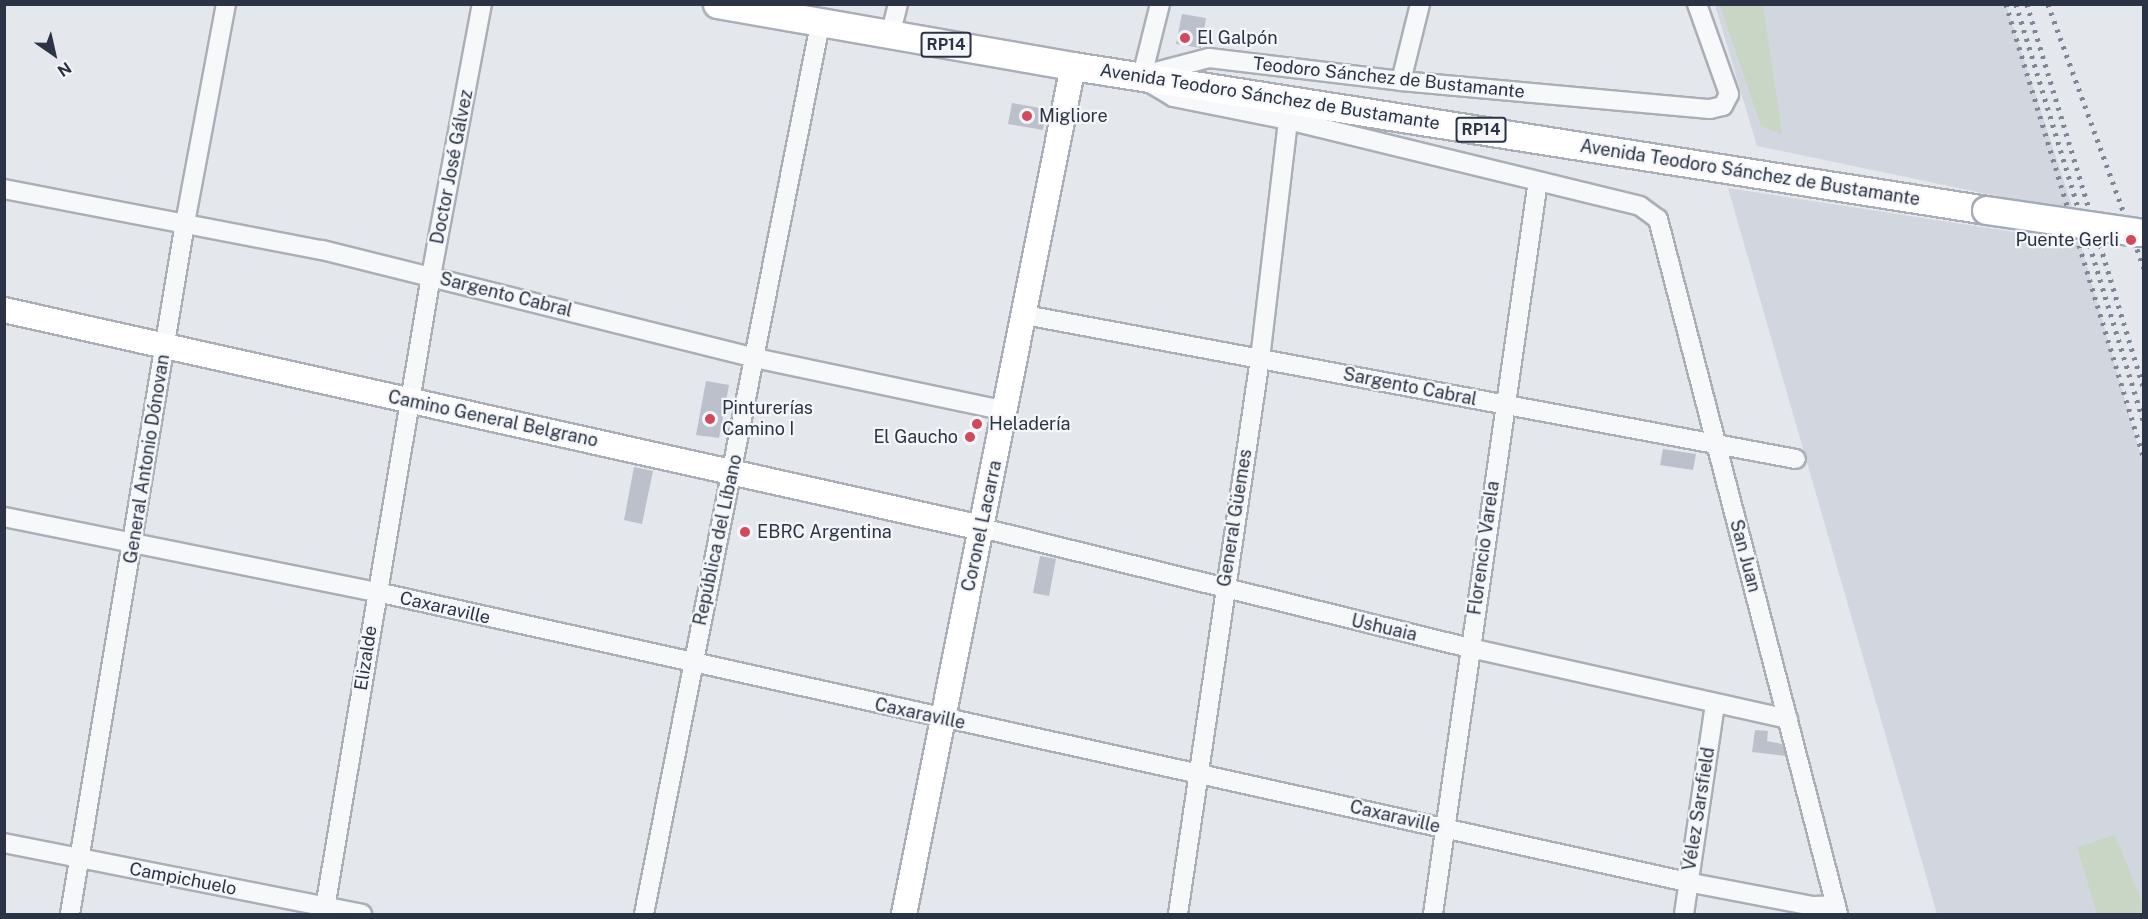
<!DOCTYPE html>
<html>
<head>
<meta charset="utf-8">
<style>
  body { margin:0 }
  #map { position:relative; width:2148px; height:919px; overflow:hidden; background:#e4e7ec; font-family:"Public Sans",sans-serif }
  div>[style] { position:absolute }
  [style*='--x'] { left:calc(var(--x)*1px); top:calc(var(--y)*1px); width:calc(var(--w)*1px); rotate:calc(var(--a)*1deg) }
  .built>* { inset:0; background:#d2d6de }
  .green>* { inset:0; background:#c9d6c5 }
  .building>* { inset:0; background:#bbc0ca }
  .roads { filter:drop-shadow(2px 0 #a9aeb7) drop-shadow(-2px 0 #a9aeb7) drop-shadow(0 2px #a9aeb7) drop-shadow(0 -2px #a9aeb7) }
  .street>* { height:18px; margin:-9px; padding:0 9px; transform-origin:9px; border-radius:9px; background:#f7f8fa }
  .secondary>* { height:24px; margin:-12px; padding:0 12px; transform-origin:12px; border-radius:12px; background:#fff }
  .primary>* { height:27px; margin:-13.5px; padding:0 13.5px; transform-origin:13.5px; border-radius:13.5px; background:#fff }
  .rail>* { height:4.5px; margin-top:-2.25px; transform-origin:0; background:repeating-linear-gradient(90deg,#7d8696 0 3px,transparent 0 9px) }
  .bridges { filter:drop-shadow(2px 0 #a3abb8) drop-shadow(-2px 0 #a3abb8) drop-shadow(0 2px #a3abb8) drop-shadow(0 -2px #a3abb8) }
  .primary-bridge>* { height:27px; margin:-13.5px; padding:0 13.5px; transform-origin:13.5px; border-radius:13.5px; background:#fff }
  .dots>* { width:16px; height:16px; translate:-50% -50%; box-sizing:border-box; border:3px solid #f4f6f9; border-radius:50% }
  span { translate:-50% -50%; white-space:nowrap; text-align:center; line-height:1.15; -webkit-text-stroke:4.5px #f4f6f9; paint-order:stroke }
  .shield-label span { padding:2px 4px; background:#f4f6f9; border:2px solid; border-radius:4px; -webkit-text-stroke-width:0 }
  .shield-label { font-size:16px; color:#2b3445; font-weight:700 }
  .poi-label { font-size:18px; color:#2b3445 }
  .left { translate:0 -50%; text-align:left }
  .right { translate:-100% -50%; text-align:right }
  .street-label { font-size:18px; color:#2b3445 }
  .frame { position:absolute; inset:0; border:6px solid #2b3445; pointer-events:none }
  .north { position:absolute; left:24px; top:24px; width:60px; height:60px; -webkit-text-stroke:4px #f4f6f9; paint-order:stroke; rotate:146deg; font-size:16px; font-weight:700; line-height:24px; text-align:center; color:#2b3445 }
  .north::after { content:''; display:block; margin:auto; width:21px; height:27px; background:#2b3445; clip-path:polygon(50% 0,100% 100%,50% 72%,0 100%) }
</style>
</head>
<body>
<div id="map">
  <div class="built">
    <div style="clip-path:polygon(1715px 5px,2006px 5px,2074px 212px,1757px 146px)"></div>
    <div style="clip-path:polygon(1728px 188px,2080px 242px,2143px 463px,2143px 914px,1937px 914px)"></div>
  </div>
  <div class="green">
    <div style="clip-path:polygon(1720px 5px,1763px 5px,1782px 134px,1761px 126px)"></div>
    <div style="clip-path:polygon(2115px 835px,2143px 905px,2143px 914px,2097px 914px,2077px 847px)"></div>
  </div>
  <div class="building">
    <div style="clip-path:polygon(1182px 14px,1206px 18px,1201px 48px,1176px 44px)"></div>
    <div style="clip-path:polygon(1012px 103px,1046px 109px,1043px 130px,1008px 124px)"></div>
    <div style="clip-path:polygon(706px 381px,729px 385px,719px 438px,696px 435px)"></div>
    <div style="clip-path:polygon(1663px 449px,1696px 454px,1693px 470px,1660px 465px)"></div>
    <div style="clip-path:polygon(634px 467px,653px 471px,642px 524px,624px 520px)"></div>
    <div style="clip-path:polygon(1040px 556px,1056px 559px,1049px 596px,1033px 593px)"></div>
    <div style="clip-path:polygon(1755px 730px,1768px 731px,1767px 741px,1782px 744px,1786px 756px,1752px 752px)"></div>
  </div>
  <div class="roads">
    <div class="street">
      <div style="--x:890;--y:36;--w:33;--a:-76"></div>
      <div style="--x:1144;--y:75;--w:67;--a:-14.7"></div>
      <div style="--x:1209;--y:58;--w:193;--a:6.8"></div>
      <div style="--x:1401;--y:81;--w:310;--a:5.2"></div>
      <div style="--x:1710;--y:109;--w:13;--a:-13"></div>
      <div style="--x:1723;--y:106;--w:13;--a:-63"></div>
      <div style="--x:1729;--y:94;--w:96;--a:-109.6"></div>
      <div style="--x:1142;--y:76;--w:74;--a:-76"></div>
      <div style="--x:1401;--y:81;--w:79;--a:-76.1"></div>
      <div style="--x:1150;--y:83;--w:27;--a:31"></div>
      <div style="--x:1173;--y:97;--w:117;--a:11.3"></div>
      <div style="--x:1288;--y:120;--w:362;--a:13.7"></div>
      <div style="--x:1640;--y:206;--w:22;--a:36"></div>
      <div style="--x:1658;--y:219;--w:718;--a:75.48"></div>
      <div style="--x:4;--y:189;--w:324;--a:10.9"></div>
      <div style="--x:322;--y:250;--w:446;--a:14"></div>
      <div style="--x:755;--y:358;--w:257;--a:11.9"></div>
      <div style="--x:1025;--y:315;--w:784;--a:10.58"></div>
      <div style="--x:4;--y:517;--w:380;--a:11.4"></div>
      <div style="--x:377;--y:592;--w:1342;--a:12.48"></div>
      <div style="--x:1687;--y:882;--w:128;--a:10.8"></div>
      <div style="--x:1813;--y:906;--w:23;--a:-2"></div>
      <div style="--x:982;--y:528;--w:503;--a:13.82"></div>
      <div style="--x:1470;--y:648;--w:326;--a:12.6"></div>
      <div style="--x:4;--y:843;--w:365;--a:11.2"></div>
      <div style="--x:70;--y:914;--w:701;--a:-80.55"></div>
      <div style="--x:185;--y:223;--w:223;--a:-79.4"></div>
      <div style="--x:324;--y:914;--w:647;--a:-80.48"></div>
      <div style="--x:431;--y:276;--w:277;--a:-79.4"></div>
      <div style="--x:644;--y:914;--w:907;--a:-78.81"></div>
      <div style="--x:1178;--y:914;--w:561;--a:-81.6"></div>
      <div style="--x:1260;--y:359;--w:241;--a:-83.3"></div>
      <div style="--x:1433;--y:914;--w:740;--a:-81.85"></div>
      <div style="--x:1684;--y:914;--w:211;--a:-81.6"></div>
    </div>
    <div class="secondary">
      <div style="--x:4;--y:310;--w:1002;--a:12.57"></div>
      <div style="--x:904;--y:914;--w:865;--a:-78.73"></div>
    </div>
    <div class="primary">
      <div style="--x:717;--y:4;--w:361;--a:9.9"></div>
      <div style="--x:1073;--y:66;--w:924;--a:8.96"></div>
    </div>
  </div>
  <div class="rail">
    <div style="--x:2006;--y:4;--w:474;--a:73.1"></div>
    <div style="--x:2016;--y:4;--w:438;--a:73"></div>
    <div style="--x:2027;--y:4;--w:402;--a:73.1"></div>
    <div style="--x:2048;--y:4;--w:281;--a:70"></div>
  </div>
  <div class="bridges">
    <div class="primary-bridge">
      <div style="--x:1986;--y:210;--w:153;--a:8.3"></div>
    </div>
  </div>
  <div class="dots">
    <div style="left:1185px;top:38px;background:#d1495b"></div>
    <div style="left:1027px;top:116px;background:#d1495b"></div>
    <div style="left:2131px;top:240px;background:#d1495b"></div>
    <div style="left:710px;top:419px;background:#d1495b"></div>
    <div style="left:977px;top:424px;background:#d1495b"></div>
    <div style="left:970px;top:437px;background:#d1495b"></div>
    <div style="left:745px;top:532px;background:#d1495b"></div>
  </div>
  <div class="shield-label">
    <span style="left:946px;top:45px">RP14</span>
    <span style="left:1481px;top:130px">RP14</span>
  </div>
  <div class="poi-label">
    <span class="left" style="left:1197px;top:38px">El Galpón</span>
    <span class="left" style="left:1039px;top:116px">Migliore</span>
    <span class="right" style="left:2119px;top:240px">Puente Gerli</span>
    <span class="left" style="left:722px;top:419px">Pinturerías<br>Camino I</span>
    <span class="left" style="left:989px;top:424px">Heladería</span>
    <span class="right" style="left:958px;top:437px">El Gaucho</span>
    <span class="left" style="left:757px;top:532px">EBRC Argentina</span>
  </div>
  <div class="street-label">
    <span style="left:1389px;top:78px;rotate:6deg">Teodoro Sánchez de Bustamante</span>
    <span style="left:1270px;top:97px;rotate:9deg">Avenida Teodoro Sánchez de Bustamante</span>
    <span style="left:452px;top:167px;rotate:-79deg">Doctor José Gálvez</span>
    <span style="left:1750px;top:173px;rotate:9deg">Avenida Teodoro Sánchez de Bustamante</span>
    <span style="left:506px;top:295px;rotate:14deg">Sargento Cabral</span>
    <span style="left:1410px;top:387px;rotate:11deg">Sargento Cabral</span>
    <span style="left:493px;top:419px;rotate:12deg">Camino General Belgrano</span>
    <span style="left:147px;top:459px;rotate:-81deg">General Antonio Dónovan</span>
    <span style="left:1235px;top:518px;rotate:-81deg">General Güemes</span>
    <span style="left:982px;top:526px;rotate:-78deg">Coronel Lacarra</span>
    <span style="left:718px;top:540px;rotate:-78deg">República del Líbano</span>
    <span style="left:1484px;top:548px;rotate:-82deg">Florencio Varela</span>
    <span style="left:1745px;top:556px;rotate:75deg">San Juan</span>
    <span style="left:445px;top:608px;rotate:13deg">Caxaraville</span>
    <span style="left:1384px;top:628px;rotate:13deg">Ushuaia</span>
    <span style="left:366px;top:658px;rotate:-81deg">Elizalde</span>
    <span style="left:920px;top:714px;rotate:12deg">Caxaraville</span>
    <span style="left:1699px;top:809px;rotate:-81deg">Vélez Sarsfield</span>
    <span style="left:1395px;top:817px;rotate:13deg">Caxaraville</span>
    <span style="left:183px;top:879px;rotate:11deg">Campichuelo</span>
  </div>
  <div class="frame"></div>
  <div class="north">N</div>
</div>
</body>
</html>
